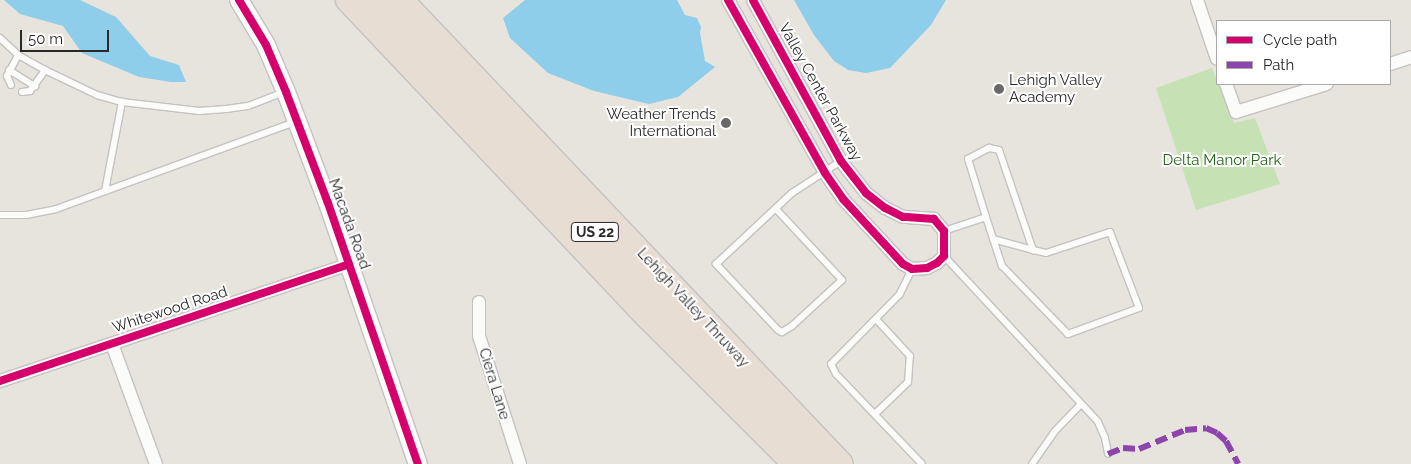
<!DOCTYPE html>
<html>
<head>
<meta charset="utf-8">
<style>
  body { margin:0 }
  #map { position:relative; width:1411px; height:464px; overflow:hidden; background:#e7e3dd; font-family:Raleway,sans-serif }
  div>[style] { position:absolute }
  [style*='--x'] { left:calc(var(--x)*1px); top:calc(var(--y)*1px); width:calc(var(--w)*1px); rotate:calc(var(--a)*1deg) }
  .green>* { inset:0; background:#c6e2b5 }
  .water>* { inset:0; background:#8fceea }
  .roads { filter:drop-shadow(1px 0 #c4c2c3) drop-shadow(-1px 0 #c4c2c3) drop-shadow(0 1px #c4c2c3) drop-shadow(0 -1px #c4c2c3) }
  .lane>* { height:6px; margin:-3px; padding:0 3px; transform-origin:3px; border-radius:3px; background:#fbfbfa }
  .street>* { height:12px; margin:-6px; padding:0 6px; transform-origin:6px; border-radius:6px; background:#fbfbfa }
  .secondary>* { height:18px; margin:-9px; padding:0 9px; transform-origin:9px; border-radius:9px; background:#fbfbfa }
  .highway>* { height:24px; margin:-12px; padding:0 12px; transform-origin:12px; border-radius:12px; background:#e8ddd2 }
  .quiet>* { height:6px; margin-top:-3px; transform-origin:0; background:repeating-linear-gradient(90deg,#8e44ad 0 12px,transparent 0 18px) }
  .cycleway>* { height:8px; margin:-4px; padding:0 4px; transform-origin:4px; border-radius:4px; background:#d6006c }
  .dots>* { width:14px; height:14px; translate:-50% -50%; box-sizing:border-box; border:2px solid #fff; border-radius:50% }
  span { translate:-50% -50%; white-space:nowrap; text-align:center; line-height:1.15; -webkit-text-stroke:4px #fff; paint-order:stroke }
  .shield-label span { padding:1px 4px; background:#fff; border:1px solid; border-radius:4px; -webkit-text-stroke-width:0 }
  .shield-label { font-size:14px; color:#282828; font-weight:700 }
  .poi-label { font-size:15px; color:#282828 }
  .left { translate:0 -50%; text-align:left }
  .right { translate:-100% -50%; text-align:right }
  .street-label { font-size:15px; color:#282828 }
  .park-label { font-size:15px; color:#246418 }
  .legend { position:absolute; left:1216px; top:20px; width:175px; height:65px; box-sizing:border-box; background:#fff; border:1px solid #a9a9a9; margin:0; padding:6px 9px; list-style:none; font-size:15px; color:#282828 }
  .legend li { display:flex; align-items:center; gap:10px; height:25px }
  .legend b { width:25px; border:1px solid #a9a9a9 }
  .scale { position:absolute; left:20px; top:30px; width:89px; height:22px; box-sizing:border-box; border:2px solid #282828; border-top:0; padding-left:6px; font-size:15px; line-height:18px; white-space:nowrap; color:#282828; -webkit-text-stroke:4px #fff; paint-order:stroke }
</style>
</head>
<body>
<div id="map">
  <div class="green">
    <div style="clip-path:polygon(1212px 68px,1234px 123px,1255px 118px,1280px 184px,1196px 210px,1156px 88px)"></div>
  </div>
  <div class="water">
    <div style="clip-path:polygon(4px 0,80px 0,116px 17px,150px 56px,179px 65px,186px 82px,171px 82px,139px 77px,82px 53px,63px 26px,20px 14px)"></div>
    <div style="clip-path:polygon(525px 0,677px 0,685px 15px,697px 18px,701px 27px,700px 33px,705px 61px,715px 67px,678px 97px,649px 104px,594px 91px,548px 73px,510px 38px,503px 18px)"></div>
    <div style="clip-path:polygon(794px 0,946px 0,931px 25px,890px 68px,866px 73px,848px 70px,834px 61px,814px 35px)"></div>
  </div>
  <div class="roads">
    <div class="lane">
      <div style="--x:0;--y:38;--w:25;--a:43"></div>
      <div style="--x:18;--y:55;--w:31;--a:29"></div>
      <div style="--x:45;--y:70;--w:58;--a:25.7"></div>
      <div style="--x:97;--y:95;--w:26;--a:16"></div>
      <div style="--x:122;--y:102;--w:78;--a:6.7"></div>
      <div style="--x:199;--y:111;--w:27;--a:-4"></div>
      <div style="--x:226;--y:109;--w:22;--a:-8"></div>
      <div style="--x:248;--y:106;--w:39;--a:-21"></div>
      <div style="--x:9;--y:70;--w:31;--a:32"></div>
      <div style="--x:11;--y:85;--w:10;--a:-114"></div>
      <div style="--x:7;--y:76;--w:24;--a:-62"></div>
      <div style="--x:22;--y:92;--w:8;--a:-7"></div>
      <div style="--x:30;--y:91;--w:26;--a:-54"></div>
      <div style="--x:105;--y:191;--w:91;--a:-79.2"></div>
      <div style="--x:776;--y:209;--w:97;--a:47.1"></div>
      <div style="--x:842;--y:280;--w:68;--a:137.4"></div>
      <div style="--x:792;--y:326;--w:12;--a:149"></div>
      <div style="--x:782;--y:332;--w:4;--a:-153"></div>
      <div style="--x:778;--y:330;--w:91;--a:-133.2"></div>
      <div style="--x:716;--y:264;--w:104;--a:-43.1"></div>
      <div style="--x:792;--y:193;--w:59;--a:-33.1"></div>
      <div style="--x:0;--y:215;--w:26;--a:0"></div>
      <div style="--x:26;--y:215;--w:31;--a:-11"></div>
      <div style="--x:56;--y:209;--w:254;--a:-20"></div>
      <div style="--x:944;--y:231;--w:44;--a:-18.4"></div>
      <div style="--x:986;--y:217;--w:61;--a:-107.2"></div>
      <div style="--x:968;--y:159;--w:24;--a:-28"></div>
      <div style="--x:989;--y:148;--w:10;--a:11"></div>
      <div style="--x:999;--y:150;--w:106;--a:71.2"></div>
      <div style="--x:1033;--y:250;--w:13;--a:13"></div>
      <div style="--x:1046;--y:253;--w:67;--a:-18.2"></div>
      <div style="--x:1110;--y:232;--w:81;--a:69.1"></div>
      <div style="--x:1139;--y:308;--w:76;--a:159.9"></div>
      <div style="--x:1068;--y:334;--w:95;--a:-134.1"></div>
      <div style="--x:1002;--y:266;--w:52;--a:-108.1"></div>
      <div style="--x:993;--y:239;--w:41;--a:15.4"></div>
      <div style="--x:944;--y:256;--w:226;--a:47.1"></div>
      <div style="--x:1098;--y:422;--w:17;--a:66"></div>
      <div style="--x:1105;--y:438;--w:16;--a:79"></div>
      <div style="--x:912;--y:269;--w:28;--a:116"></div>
      <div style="--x:900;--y:294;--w:98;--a:134.6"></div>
      <div style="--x:831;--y:364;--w:11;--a:63"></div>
      <div style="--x:836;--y:374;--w:124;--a:46.3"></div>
      <div style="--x:875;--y:414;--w:46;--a:-44.1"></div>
      <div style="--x:908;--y:382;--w:26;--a:-86"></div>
      <div style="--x:910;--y:356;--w:50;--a:-132.6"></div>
      <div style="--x:1032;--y:464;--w:40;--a:-55.1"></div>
      <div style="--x:1055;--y:431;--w:37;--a:-46"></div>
    </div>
    <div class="street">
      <div style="--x:728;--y:0;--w:198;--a:60.7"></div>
      <div style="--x:825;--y:173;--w:32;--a:55"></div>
      <div style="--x:843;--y:199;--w:88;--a:47.3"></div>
      <div style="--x:903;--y:264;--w:10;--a:29"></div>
      <div style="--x:912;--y:269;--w:15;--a:-4"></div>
      <div style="--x:927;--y:268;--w:11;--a:-27"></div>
      <div style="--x:937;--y:263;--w:10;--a:-45"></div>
      <div style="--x:944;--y:256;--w:25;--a:-90"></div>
      <div style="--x:944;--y:231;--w:16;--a:-130"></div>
      <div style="--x:934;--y:219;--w:31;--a:-176"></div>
      <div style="--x:903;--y:217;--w:20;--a:-153"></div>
      <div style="--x:885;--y:208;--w:24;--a:-142"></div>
      <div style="--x:866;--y:193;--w:41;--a:-128"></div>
      <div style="--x:841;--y:161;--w:183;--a:-118.7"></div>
      <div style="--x:1197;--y:0;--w:62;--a:71.3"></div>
      <div style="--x:1390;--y:64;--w:22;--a:-18"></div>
      <div style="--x:1226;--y:84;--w:30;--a:70"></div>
      <div style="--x:1236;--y:112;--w:95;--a:-17.1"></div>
      <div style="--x:479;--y:302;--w:34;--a:90"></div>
      <div style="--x:479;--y:336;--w:134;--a:72.2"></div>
      <div style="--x:112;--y:344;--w:128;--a:69.9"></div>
      <div style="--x:0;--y:381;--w:368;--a:-18.5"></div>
    </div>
    <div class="secondary">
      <div style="--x:239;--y:0;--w:52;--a:59"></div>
      <div style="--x:266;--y:45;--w:51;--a:66.9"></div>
      <div style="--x:286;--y:92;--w:119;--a:69.3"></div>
      <div style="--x:328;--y:203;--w:276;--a:71"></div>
    </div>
    <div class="highway">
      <div style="--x:348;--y:0;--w:436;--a:46.6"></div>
      <div style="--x:648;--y:317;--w:208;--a:45"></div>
      <div style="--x:375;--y:0;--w:639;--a:46.59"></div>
      <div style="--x:401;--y:0;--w:639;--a:46.52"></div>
    </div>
  </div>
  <div class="quiet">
    <div style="--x:1108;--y:454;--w:16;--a:-22"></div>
    <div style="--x:1123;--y:448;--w:16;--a:4"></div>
    <div style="--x:1139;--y:449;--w:50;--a:-22.4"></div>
    <div style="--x:1185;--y:430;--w:21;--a:-5"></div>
    <div style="--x:1206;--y:428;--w:12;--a:24"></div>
    <div style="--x:1217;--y:433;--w:12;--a:42"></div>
    <div style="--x:1226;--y:441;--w:26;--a:62"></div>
  </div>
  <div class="cycleway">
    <div style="--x:239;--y:0;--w:52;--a:59"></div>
    <div style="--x:266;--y:45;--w:51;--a:66.9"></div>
    <div style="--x:286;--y:92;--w:119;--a:69.3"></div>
    <div style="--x:328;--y:203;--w:276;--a:71"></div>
    <div style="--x:728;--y:0;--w:198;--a:60.7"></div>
    <div style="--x:825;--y:173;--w:32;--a:55"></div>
    <div style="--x:843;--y:199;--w:88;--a:47.3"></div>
    <div style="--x:903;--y:264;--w:10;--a:29"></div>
    <div style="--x:912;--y:269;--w:15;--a:-4"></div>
    <div style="--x:927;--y:268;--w:11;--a:-27"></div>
    <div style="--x:937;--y:263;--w:10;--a:-45"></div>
    <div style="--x:944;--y:256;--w:25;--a:-90"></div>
    <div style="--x:944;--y:231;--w:16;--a:-130"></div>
    <div style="--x:934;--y:219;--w:31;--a:-176"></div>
    <div style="--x:903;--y:217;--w:20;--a:-153"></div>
    <div style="--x:885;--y:208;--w:24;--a:-142"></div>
    <div style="--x:866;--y:193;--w:41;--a:-128"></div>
    <div style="--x:841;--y:161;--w:183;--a:-118.7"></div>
    <div style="--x:0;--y:381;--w:368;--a:-18.5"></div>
  </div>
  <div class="dots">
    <div style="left:999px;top:89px;background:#6b6967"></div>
    <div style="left:726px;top:123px;background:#6b6967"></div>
  </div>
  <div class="shield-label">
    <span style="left:595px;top:232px">US 22</span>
  </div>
  <div class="poi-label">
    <span class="left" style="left:1009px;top:89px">Lehigh Valley<br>Academy</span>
    <span class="right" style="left:716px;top:123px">Weather Trends<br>International</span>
  </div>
  <div class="street-label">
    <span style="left:820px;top:92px;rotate:61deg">Valley Center Parkway</span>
    <span style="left:349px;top:224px;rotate:70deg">Macada Road</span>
    <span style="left:693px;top:308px;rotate:47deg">Lehigh Valley Thruway</span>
    <span style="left:170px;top:310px;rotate:-18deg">Whitewood Road</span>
    <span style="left:494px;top:384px;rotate:73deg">Ciera Lane</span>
  </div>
  <div class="park-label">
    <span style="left:1222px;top:161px">Delta Manor Park</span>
  </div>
  <ul class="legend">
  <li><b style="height:6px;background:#d6006c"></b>Cycle path</li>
  <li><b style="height:6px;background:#8e44ad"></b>Path</li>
  </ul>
  <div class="scale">50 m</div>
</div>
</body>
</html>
